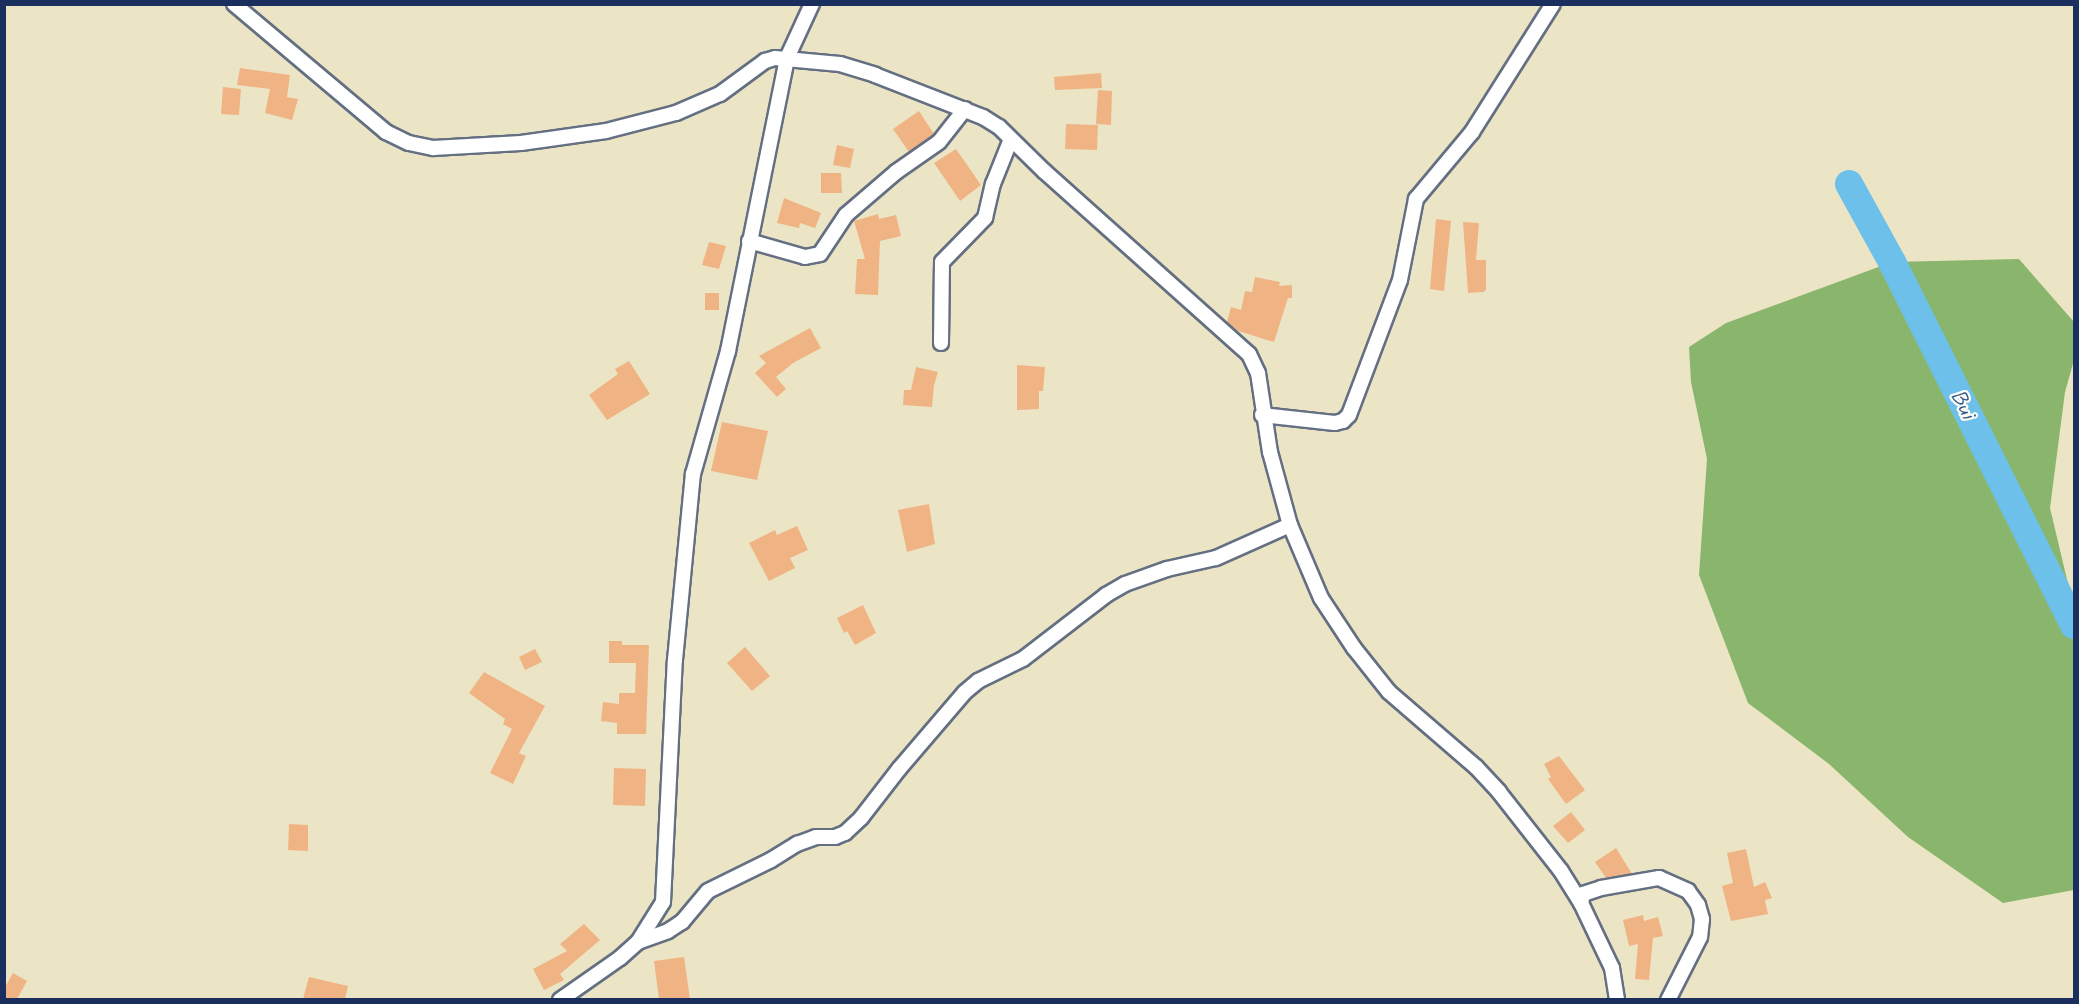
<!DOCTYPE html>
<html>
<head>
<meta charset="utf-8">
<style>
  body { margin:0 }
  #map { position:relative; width:2079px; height:1004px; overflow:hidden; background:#ebe5c5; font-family:Mynerve,sans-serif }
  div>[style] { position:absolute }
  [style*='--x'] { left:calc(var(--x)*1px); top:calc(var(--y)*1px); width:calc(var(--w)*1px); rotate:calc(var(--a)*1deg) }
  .forest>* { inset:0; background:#8ab56c }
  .river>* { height:28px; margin:-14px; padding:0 14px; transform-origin:14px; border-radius:14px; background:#6dc0e9 }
  .building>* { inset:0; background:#f0b484 }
  .roads { filter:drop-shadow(2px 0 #646f82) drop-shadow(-2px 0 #646f82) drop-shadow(0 2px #646f82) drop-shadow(0 -2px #646f82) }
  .minor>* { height:14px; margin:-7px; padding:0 7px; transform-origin:7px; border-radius:7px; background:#fff }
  span { translate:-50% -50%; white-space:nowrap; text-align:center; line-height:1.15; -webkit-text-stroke:4.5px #fdfcf7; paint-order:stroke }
  .water-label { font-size:22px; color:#345a88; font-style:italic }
  .frame { position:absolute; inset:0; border:6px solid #1b2f5e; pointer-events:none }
</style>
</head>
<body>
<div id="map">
  <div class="forest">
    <div style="clip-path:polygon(2019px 259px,2074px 322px,2074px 360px,2065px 392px,2050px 508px,2074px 609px,2074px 890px,2003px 903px,1908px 837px,1829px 764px,1748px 703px,1699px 575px,1707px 459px,1691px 382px,1689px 347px,1726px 323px,1892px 262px)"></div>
  </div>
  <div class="river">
    <div style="--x:1849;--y:184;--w:89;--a:61.1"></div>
    <div style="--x:1892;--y:262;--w:406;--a:63.4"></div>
  </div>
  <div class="building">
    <div style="clip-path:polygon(240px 68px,290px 75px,287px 97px,298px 99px,292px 120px,265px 113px,270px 89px,237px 85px)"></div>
    <div style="clip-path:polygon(1101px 73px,1102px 88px,1055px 90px,1054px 77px)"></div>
    <div style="clip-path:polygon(223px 87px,241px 89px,239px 115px,221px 114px)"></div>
    <div style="clip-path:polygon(1098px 90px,1112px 91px,1111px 125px,1096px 124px)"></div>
    <div style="clip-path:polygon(919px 111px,934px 134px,909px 152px,893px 129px)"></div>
    <div style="clip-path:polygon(1066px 124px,1098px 125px,1097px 150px,1065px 149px)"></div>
    <div style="clip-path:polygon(837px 145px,854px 149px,850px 168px,833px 165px)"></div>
    <div style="clip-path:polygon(956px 149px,981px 185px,960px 201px,934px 163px)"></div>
    <div style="clip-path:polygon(821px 173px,841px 173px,842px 193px,821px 193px)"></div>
    <div style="clip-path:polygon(784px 198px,821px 213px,815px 228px,800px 223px,799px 228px,777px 223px)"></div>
    <div style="clip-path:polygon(878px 214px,879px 219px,896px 215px,901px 236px,880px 241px,878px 295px,855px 294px,857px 259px,865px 259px,854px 221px)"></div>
    <div style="clip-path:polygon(1436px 219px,1451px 221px,1444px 291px,1430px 289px)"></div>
    <div style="clip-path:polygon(1463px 222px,1479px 223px,1476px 260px,1486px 260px,1486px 290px,1483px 292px,1468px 293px)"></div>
    <div style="clip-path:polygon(709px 242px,726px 246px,719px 269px,702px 265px)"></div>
    <div style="clip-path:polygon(1255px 277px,1280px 282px,1279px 286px,1292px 285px,1292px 298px,1288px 298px,1274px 342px,1235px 330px,1227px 322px,1231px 307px,1241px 310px,1245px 291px,1252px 292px)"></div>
    <div style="clip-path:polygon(705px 293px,719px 293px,719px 310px,705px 310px)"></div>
    <div style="clip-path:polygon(810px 328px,821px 348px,793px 363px,776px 377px,786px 389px,777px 397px,755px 373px,766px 363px,759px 356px)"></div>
    <div style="clip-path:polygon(629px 361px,650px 394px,607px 420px,589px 395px,618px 374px,615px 369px)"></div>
    <div style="clip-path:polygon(1017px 365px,1045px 367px,1043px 391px,1039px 391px,1039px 409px,1017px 410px)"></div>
    <div style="clip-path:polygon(916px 367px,938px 372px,934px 385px,932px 407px,903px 405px,904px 390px,911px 390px)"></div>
    <div style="clip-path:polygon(722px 422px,768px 431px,757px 480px,711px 471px)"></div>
    <div style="clip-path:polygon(929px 504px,935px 544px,907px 552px,898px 510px)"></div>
    <div style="clip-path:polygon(797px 526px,808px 550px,790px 558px,795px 568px,769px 581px,749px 543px,775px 530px,777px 535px)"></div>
    <div style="clip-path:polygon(863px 605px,876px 633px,855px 645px,847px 631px,844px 633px,837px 618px)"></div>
    <div style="clip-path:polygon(609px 641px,622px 641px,622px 645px,649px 645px,646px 734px,617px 734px,617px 723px,601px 721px,603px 702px,619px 704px,619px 693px,635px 693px,636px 663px,609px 663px)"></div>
    <div style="clip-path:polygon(745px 647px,770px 676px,752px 691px,727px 663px)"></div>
    <div style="clip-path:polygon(535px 649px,542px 662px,525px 670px,519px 657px)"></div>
    <div style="clip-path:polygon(484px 672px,545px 706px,519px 753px,526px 756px,513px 784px,490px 773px,512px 729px,503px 724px,505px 719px,469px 693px)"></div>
    <div style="clip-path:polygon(1559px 756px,1585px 790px,1566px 804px,1548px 779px,1551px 777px,1544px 764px)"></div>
    <div style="clip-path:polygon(614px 768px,646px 769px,645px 806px,613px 805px)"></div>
    <div style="clip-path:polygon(1571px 812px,1585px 830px,1568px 843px,1553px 826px)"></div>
    <div style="clip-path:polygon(289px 824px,308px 825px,308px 851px,288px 850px)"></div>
    <div style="clip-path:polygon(1616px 848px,1632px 874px,1606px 878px,1595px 862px)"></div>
    <div style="clip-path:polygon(1746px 849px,1754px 887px,1765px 882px,1772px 898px,1765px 900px,1768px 914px,1731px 921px,1722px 886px,1733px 883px,1727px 853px)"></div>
    <div style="clip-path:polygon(1643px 915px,1644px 921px,1658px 917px,1663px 936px,1653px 938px,1649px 980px,1635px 979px,1638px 944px,1629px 946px,1623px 920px)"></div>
    <div style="clip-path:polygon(584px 924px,600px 940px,560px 974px,564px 980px,544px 990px,533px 969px,567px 951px,560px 944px)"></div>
    <div style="clip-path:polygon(684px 957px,690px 999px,659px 999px,654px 961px)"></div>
    <div style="clip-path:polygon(13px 973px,27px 981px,17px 999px,4px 999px,4px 989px)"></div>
    <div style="clip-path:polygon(309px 977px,348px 986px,345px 999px,303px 999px)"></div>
  </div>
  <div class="roads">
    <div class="minor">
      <div style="--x:234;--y:4;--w:199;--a:40.1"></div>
      <div style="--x:386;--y:132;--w:25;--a:26"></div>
      <div style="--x:409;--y:143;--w:25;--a:12"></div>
      <div style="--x:433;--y:148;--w:88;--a:-3.3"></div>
      <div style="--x:521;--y:143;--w:86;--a:-8"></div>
      <div style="--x:606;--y:131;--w:72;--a:-14.4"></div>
      <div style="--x:676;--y:113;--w:48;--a:-23.4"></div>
      <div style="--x:720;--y:94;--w:56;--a:-36.3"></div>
      <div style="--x:765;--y:61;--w:10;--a:-17"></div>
      <div style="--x:775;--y:58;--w:65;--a:5.3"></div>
      <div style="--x:840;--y:64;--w:37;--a:17"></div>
      <div style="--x:875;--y:75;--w:116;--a:21.3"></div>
      <div style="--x:983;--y:117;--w:19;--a:32"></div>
      <div style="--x:999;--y:127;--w:63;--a:44.4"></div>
      <div style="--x:1044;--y:171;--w:275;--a:41.8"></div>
      <div style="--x:1249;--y:354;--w:21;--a:65"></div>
      <div style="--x:1258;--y:373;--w:80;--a:81.4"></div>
      <div style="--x:1270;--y:452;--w:76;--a:74.7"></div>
      <div style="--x:1290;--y:525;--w:79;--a:67"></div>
      <div style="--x:1321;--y:598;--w:60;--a:56.6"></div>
      <div style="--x:1354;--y:648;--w:56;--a:51.5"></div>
      <div style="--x:1389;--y:692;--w:115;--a:40.8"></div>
      <div style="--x:1476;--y:767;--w:34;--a:47"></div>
      <div style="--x:1499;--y:792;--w:100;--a:51.9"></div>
      <div style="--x:1561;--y:871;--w:38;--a:58"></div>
      <div style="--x:1581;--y:903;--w:72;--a:64.5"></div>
      <div style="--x:1612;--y:968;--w:32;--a:81"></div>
      <div style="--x:749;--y:241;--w:58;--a:15.9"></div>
      <div style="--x:805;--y:257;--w:15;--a:-11"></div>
      <div style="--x:820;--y:254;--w:47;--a:-56.3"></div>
      <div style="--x:846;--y:215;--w:66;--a:-40.7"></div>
      <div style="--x:896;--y:172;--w:52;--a:-34.9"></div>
      <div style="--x:939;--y:142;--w:42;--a:-51.8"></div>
      <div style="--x:941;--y:343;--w:81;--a:-89.3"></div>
      <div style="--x:942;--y:262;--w:62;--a:-45.7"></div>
      <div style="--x:985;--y:218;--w:35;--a:-77"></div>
      <div style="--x:993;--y:184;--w:48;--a:-68.2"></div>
      <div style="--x:1262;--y:415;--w:73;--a:6.3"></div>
      <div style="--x:1335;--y:423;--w:8;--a:-14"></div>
      <div style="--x:1343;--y:421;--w:8;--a:-45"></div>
      <div style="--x:1349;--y:415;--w:144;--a:-69.3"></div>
      <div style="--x:1400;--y:280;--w:83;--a:-78.8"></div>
      <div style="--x:1416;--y:199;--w:87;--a:-50.1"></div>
      <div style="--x:1472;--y:132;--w:151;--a:-57.7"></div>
      <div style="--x:1581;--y:903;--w:9;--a:-77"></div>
      <div style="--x:1583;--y:894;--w:19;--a:-18"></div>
      <div style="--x:1601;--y:888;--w:59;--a:-9.8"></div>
      <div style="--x:1659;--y:878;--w:32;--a:24"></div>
      <div style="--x:1688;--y:891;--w:17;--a:54"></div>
      <div style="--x:1698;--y:905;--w:15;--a:74"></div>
      <div style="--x:1702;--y:919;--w:18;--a:96"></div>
      <div style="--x:1700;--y:937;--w:71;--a:116.9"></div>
      <div style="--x:638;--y:942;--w:32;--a:-20"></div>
      <div style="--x:668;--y:931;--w:17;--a:-33"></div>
      <div style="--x:682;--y:922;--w:40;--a:-50"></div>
      <div style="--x:708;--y:891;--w:70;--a:-26.2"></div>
      <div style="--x:771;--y:860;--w:31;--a:-32"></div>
      <div style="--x:797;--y:844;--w:20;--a:-20"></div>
      <div style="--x:816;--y:837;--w:19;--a:0"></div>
      <div style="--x:835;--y:837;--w:11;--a:-22"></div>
      <div style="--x:845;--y:833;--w:22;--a:-43"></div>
      <div style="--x:861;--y:818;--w:62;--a:-52.2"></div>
      <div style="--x:899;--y:769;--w:101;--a:-49.4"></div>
      <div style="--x:965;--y:692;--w:17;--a:-40"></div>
      <div style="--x:978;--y:681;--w:50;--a:-26.1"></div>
      <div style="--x:1023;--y:659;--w:105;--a:-37.6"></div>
      <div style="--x:1106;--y:595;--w:22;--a:-30"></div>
      <div style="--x:1125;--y:584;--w:45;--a:-19.7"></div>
      <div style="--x:1167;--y:569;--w:50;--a:-12.7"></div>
      <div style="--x:1216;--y:558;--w:81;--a:-24"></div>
      <div style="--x:560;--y:1000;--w:73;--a:-35"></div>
      <div style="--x:620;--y:958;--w:24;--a:-42"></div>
      <div style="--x:638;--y:942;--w:47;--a:-58"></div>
      <div style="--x:663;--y:902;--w:242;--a:-87.2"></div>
      <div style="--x:675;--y:660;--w:187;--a:-84.5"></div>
      <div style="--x:693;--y:474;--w:128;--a:-74.1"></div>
      <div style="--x:728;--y:351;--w:299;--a:-78.6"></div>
      <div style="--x:787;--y:58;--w:60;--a:-65.2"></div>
    </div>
  </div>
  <div class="water-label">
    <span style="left:1962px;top:405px;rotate:63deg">Bui</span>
  </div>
  <div class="frame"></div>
</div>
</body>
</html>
